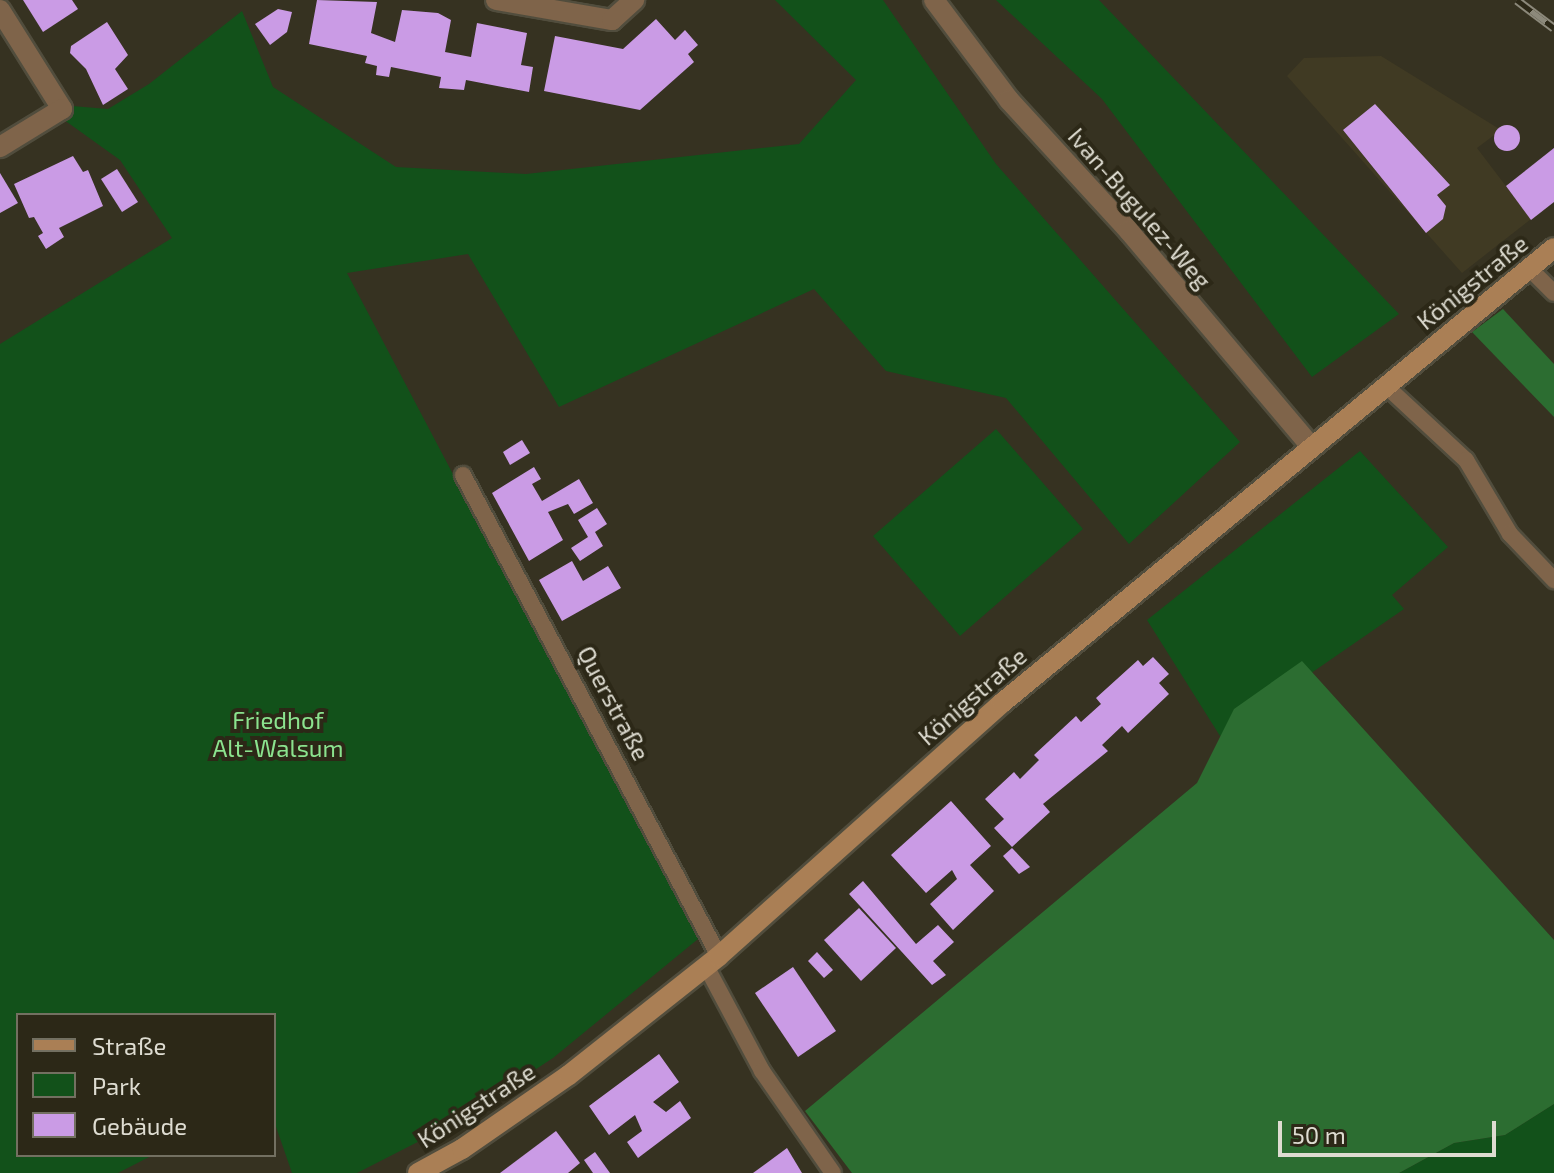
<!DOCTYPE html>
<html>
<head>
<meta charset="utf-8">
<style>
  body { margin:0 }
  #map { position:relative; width:1554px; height:1173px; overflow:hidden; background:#363221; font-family:"Exo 2",sans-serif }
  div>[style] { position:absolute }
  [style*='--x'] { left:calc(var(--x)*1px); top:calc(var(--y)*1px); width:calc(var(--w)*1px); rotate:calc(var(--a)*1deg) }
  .built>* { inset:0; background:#403a23 }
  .green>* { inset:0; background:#12511a }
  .forest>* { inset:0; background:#2c6d31 }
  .building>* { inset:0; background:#ca9be5 }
  .round { border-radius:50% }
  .roads { filter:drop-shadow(2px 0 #514d3d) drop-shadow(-2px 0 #514d3d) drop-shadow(0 2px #514d3d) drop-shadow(0 -2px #514d3d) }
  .lane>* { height:16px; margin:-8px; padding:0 8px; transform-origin:8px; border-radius:8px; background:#7f644a }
  .street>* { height:20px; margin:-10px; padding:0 10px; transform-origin:10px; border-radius:10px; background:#7f644a }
  .secondary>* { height:20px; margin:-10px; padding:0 10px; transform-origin:10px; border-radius:10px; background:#aa7f55 }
  .rail>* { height:9px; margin-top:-4.5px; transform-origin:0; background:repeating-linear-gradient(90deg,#2c2817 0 18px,#8c897b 0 36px); box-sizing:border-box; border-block:2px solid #8c897b }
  span { translate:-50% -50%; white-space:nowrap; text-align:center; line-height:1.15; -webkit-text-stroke:8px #2c2817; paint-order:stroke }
  .street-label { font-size:24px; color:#dedcd1 }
  .park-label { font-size:24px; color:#8be38e }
  .legend { position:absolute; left:16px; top:1013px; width:260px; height:144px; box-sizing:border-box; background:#2c2817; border:2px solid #737061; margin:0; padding:10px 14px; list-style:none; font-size:24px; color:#dedcd1 }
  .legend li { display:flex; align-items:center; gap:16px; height:40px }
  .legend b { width:40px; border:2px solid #737061 }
  .scale { position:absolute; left:1278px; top:1121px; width:218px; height:36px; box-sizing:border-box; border:4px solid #dedcd1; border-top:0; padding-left:10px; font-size:24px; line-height:28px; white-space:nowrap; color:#dedcd1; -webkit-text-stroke:6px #2c2817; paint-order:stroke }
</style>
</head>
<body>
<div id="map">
  <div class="built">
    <div style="clip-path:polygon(1381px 56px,1501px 130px,1477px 148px,1531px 219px,1462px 273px,1287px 76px,1304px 58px)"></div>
  </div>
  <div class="green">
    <div style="clip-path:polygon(775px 0,883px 0,996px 164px,1240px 442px,1129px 544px,1006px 398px,886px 371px,814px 289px,559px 407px,468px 254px,347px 273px,698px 939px,553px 1058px,447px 1127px,357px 1173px,292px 1173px,274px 1121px,274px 1015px,18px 1015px,18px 1155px,153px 1155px,118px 1173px,0 1173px,0 344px,172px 238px,120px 160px,60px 117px,72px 106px,108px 109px,149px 84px,242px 11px,273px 87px,396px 167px,526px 174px,799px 144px,856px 80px)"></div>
    <div style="clip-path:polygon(996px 0,1099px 0,1399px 314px,1312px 377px,1102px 99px)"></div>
    <div style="clip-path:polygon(996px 429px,1083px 529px,960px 636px,873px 536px)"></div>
    <div style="clip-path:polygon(1360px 451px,1448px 547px,1392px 595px,1404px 609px,1220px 736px,1147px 620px)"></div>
    <div style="clip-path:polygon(1554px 1104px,1554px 1173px,1399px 1173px,1454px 1143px,1505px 1135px)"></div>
  </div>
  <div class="forest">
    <div style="clip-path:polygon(1503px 309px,1554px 364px,1554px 417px,1472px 332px)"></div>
    <div style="clip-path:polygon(1302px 661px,1554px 940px,1554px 1104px,1505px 1135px,1454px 1143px,1399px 1173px,852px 1173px,805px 1111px,1197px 783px,1234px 709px)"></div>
  </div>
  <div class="building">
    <div style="clip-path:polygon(23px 0,72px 0,78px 9px,43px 32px)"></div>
    <div style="clip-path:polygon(317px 0,377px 2px,371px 33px,395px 42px,402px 10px,438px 13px,451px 20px,445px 52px,471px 57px,477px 23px,527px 33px,521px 65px,533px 67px,529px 92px,466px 80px,464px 90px,439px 88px,441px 77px,391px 67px,389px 77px,376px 75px,377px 66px,365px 63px,367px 56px,309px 44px)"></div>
    <div style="clip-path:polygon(278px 9px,292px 12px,287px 32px,270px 45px,255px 24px)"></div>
    <div style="clip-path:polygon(656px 19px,675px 40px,685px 30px,698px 45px,688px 54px,694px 62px,640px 110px,544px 91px,555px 36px,623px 49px)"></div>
    <div style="clip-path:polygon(107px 22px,128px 55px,115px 69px,128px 89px,103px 105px,86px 69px,70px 53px,71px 46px)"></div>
    <div style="clip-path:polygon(1375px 104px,1450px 185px,1437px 195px,1446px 206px,1443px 219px,1426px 233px,1343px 130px)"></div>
    <div class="round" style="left:1494px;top:125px;width:26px;height:26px"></div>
    <div style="clip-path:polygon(1554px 148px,1554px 202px,1531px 220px,1506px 186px)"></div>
    <div style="clip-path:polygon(73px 156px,83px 172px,88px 170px,103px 206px,59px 228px,64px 237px,46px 249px,38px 236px,43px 233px,34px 217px,29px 218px,14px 184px)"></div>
    <div style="clip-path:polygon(117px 169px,138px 202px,122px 212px,101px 179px)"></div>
    <div style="clip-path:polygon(0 173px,18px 203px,0 213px)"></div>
    <div style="clip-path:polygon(522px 440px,530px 453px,510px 465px,503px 452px)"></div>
    <div style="clip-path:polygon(534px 467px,541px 479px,532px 484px,542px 501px,579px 479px,593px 503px,574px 514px,568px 504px,548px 512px,563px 540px,529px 561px,492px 493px)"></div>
    <div style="clip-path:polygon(597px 508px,607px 524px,595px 532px,603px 546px,580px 561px,571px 548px,588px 537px,578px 520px)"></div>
    <div style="clip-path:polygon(572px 561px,583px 581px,608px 566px,621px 588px,562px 621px,539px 580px)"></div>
    <div style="clip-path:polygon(1153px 657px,1169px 674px,1159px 683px,1169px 694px,1128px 733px,1122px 726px,1102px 745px,1108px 751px,1043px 804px,1050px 812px,1012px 847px,994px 828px,1004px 819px,985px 799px,1014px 772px,1020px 779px,1039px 760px,1034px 755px,1076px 716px,1081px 722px,1101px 704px,1096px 698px,1138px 660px,1143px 666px)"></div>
    <div style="clip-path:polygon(951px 801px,991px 846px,970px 865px,994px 891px,953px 930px,930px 904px,957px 879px,952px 870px,926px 893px,891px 855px)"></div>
    <div style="clip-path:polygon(1012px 848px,1030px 867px,1019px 874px,1003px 856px)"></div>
    <div style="clip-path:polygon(863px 881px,916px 944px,938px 925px,954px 942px,933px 961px,946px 975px,932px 985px,849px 894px)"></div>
    <div style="clip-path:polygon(859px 908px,896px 948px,861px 981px,824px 940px)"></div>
    <div style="clip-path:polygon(817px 952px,833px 970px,824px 978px,808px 961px)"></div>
    <div style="clip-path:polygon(793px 967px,836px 1031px,798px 1057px,755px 993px)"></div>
    <div style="clip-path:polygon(659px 1054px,679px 1082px,653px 1102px,666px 1112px,680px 1101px,691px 1118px,638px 1158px,627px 1142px,642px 1131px,635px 1115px,609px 1135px,589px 1106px)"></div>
    <div style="clip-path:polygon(556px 1131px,580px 1163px,568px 1173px,500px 1173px)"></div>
    <div style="clip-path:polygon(787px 1148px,802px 1173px,753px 1173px)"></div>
    <div style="clip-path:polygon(595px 1152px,610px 1173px,593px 1173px,584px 1160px)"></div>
  </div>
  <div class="roads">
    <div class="lane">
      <div style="--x:1529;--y:268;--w:35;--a:45"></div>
      <div style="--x:1386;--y:386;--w:109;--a:42.8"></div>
      <div style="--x:1466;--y:460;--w:86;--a:59.3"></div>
      <div style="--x:1510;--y:534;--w:64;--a:46.3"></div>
      <div style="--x:463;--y:475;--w:545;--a:61.98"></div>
      <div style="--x:706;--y:966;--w:119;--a:61.9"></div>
      <div style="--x:762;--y:1071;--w:124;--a:55.2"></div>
    </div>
    <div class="street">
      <div style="--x:496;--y:0;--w:118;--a:9.8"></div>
      <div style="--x:612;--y:20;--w:30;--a:-42"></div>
      <div style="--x:934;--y:0;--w:125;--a:53.1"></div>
      <div style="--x:1009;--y:100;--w:178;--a:47.5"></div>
      <div style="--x:1129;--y:231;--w:282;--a:49.8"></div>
      <div style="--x:0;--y:10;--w:117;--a:57.9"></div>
      <div style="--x:62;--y:109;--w:73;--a:148.5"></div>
    </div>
    <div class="secondary">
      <div style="--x:418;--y:1173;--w:50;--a:-28.6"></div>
      <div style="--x:462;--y:1149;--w:130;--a:-34.7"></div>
      <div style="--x:569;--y:1075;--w:191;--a:-38.4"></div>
      <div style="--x:719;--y:956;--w:380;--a:-41.8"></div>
      <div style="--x:1002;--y:703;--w:715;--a:-39.5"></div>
    </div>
  </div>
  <div class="rail">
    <div style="--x:1517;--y:0;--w:46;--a:37.1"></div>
  </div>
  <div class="street-label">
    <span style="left:1140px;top:208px;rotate:49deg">Ivan-Bugulez-Weg</span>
    <span style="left:1472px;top:282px;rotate:-39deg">Königstraße</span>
    <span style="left:972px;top:696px;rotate:-41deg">Königstraße</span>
    <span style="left:614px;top:703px;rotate:62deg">Querstraße</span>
    <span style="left:476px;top:1105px;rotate:-33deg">Königstraße</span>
  </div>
  <div class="park-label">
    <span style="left:278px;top:734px">Friedhof<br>Alt-Walsum</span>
  </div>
  <ul class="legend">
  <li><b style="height:10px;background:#aa7f55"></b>Straße</li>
  <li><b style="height:22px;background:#12511a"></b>Park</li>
  <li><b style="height:22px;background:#ca9be5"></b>Gebäude</li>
  </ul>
  <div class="scale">50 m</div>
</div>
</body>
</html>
